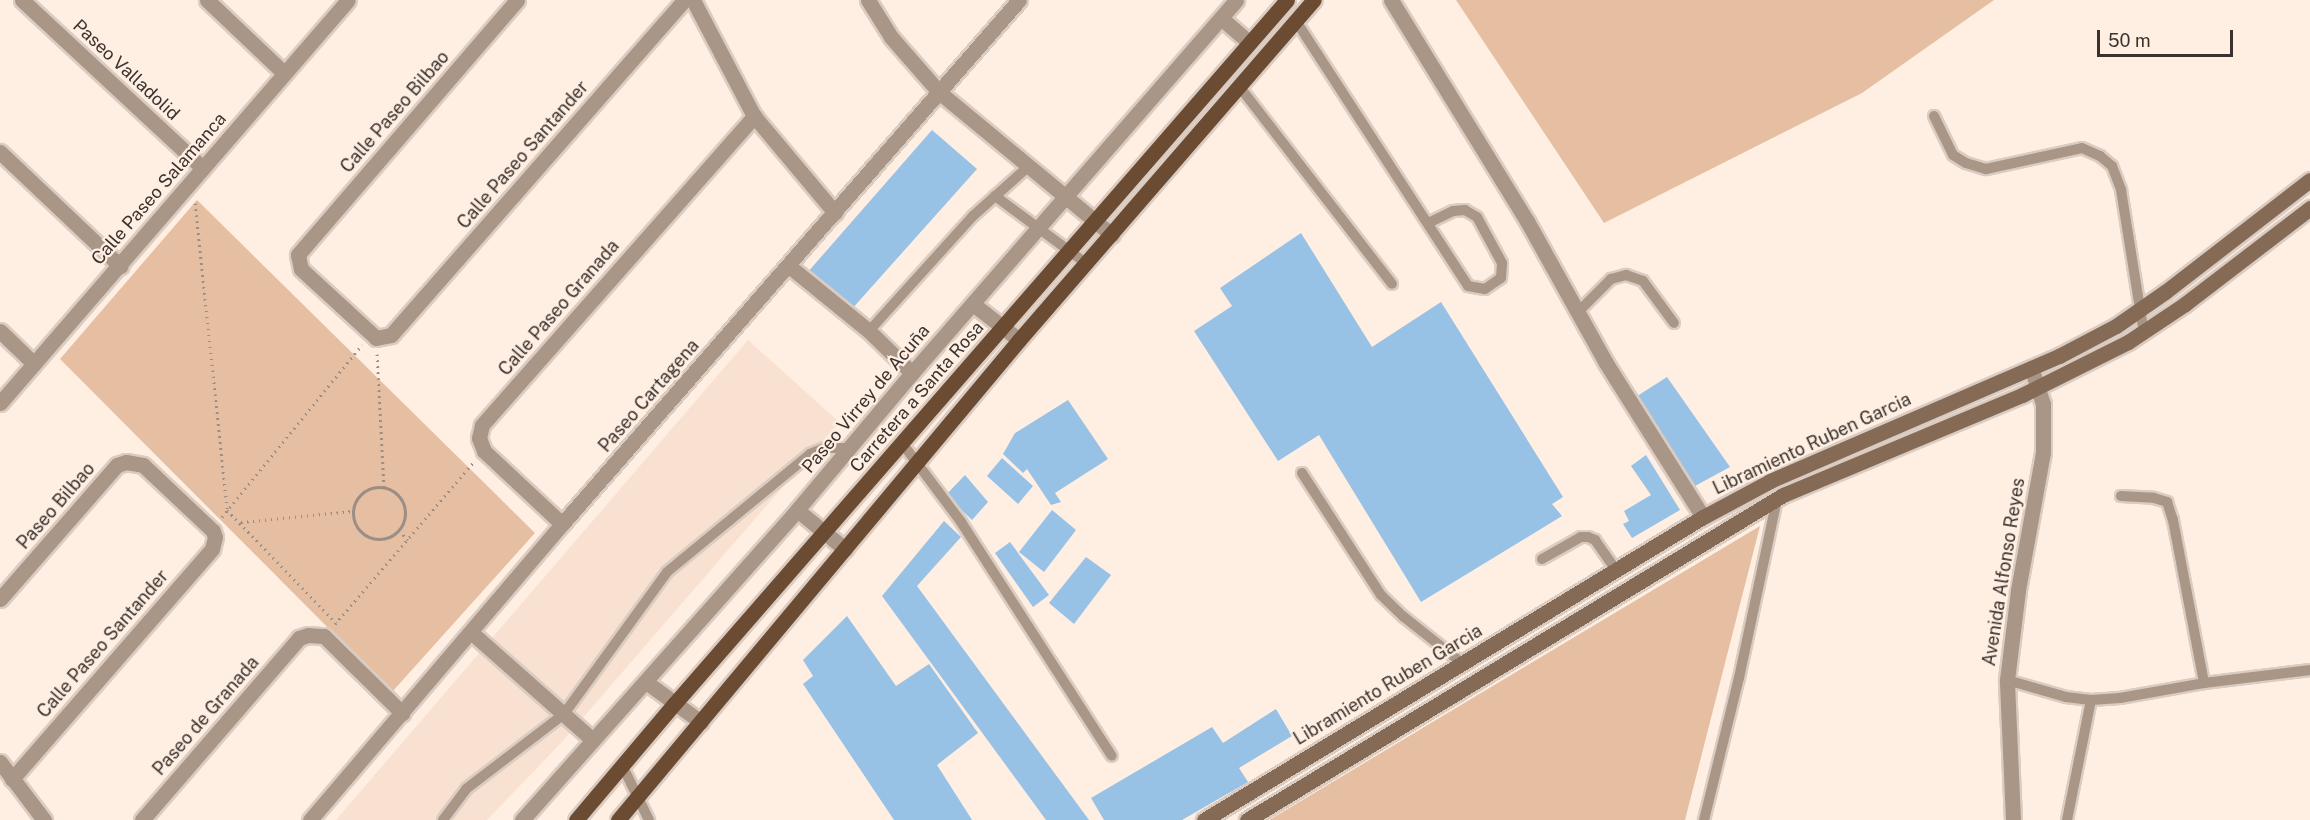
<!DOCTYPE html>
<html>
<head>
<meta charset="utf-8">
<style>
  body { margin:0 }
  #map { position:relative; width:2310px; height:820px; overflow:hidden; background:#ffeee2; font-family:"Public Sans",sans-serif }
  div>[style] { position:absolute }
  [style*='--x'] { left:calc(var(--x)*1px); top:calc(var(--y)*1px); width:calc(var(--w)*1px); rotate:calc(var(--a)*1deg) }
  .built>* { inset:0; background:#f8e1d0 }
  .green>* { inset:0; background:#e6bfa3 }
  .building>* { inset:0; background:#98c1e6 }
  .path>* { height:3px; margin-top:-1.5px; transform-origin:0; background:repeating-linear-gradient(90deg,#9a8e86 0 1.5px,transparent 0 6px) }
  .path>.ring { margin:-1.5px; padding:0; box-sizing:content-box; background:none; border:3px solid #9a8e86; border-radius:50% }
  .roads { filter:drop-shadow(2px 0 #dbccc2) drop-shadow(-2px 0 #dbccc2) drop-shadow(0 2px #dbccc2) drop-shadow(0 -2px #dbccc2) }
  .lane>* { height:10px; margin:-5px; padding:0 5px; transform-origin:5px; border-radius:5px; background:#a99687 }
  .street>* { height:15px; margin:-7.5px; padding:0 7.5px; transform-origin:7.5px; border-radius:7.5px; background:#a99687 }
  .secondary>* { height:15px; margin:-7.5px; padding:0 7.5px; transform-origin:7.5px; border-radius:7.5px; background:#856a55 }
  .primary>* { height:15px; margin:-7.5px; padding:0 7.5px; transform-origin:7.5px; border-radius:7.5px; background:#6b4b31 }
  span { translate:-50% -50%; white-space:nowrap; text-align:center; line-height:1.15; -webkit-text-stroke:4.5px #ffeee2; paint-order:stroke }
  .street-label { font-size:18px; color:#39322e }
  .scale { position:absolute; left:2097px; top:30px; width:136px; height:27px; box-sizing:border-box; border:3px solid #39322e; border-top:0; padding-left:8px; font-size:18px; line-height:21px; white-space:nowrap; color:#39322e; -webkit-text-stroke:4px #ffeee2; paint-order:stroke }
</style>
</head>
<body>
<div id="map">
  <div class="built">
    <div style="clip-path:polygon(748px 340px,839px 422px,561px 743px,487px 820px,336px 820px)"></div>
  </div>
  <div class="green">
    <div style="clip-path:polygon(1456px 0,1994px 0,1862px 93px,1604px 223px)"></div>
    <div style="clip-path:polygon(197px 200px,535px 533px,392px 692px,60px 359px)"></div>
    <div style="clip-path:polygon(1760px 526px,1685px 820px,1269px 820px)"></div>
  </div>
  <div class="building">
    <div style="clip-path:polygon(932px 130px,977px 169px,851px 310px,807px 273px)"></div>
    <div style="clip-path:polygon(1301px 233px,1372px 347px,1441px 302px,1563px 497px,1552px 504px,1562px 516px,1421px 602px,1319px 435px,1278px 461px,1194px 331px,1232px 306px,1220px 288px)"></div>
    <div style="clip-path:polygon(1667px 377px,1730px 467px,1693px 487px,1631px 400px)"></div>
    <div style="clip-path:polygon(1068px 400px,1108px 459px,1055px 493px,1061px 502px,1051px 505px,1027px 469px,1023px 473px,1003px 454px,1015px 433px)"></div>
    <div style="clip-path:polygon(1646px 455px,1680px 510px,1632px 538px,1623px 524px,1629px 521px,1624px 511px,1651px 495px,1631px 466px)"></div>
    <div style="clip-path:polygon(1002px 458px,1033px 486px,1018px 504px,987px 476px)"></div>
    <div style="clip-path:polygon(965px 475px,988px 502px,972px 520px,946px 495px)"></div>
    <div style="clip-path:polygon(1052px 510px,1076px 530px,1044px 572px,1019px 552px)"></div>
    <div style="clip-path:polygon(944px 521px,961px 537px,917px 586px,1089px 820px,1046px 820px,882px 596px)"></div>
    <div style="clip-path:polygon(1010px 542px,1049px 595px,1033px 607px,995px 553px)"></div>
    <div style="clip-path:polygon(1086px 557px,1111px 575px,1074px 624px,1049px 603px)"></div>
    <div style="clip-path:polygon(847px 616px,896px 686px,929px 664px,978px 733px,937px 765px,972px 820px,894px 820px,803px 684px,813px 676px,803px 660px)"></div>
    <div style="clip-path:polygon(1276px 709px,1292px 736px,1239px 768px,1248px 782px,1182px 820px,1104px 820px,1091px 798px,1212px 727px,1223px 743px)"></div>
  </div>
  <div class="path">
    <div style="--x:195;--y:203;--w:309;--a:84"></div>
    <div style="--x:227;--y:510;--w:157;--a:46"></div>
    <div style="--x:377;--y:354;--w:133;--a:87"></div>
    <div class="ring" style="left:353px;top:487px;width:49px;height:49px"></div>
    <div style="--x:222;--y:517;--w:222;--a:-50.9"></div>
    <div style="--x:241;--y:522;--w:113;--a:-5.6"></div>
    <div style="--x:399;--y:530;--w:13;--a:48"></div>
    <div style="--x:335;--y:624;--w:212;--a:-49.4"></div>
  </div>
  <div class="roads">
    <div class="lane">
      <div style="--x:1296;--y:21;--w:316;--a:57"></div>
      <div style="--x:1468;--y:286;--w:17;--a:10"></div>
      <div style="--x:1485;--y:289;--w:19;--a:-35"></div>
      <div style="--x:1501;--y:278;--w:15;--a:-86"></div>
      <div style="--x:1502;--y:263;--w:52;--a:-118.5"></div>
      <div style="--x:1477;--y:217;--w:14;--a:-150"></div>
      <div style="--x:1465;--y:210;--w:12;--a:175"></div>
      <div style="--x:1453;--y:211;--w:28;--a:154"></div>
      <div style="--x:1239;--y:86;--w:250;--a:52.3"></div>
      <div style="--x:1934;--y:116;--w:43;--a:64"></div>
      <div style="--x:1953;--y:155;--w:15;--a:32"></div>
      <div style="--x:1966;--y:163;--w:21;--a:17"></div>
      <div style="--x:1986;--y:169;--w:98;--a:-12.3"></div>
      <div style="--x:2082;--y:148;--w:20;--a:24"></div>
      <div style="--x:2100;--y:156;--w:16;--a:40"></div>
      <div style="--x:2112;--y:166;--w:26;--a:69"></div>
      <div style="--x:2121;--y:190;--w:145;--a:80.9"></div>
      <div style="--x:995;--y:196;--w:114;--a:36.5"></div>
      <div style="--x:1578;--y:312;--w:47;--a:-45"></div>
      <div style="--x:1611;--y:279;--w:16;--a:-15"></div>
      <div style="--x:1626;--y:275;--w:18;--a:19"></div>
      <div style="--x:1643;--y:281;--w:52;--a:53.6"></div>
      <div style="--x:869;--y:331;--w:155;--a:-47.9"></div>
      <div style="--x:973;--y:216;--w:75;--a:-41.8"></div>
      <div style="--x:902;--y:443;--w:99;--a:53.2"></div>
      <div style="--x:961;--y:522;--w:278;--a:57.2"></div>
      <div style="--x:1302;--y:473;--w:145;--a:57.1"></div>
      <div style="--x:1381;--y:595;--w:32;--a:44"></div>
      <div style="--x:1404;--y:617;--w:74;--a:38.4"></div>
      <div style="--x:2121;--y:496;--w:33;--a:3"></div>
      <div style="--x:2154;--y:498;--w:14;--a:17"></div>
      <div style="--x:2167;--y:502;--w:19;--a:72"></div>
      <div style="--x:2173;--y:520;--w:166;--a:79.2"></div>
      <div style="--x:1542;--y:559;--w:45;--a:-29.4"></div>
      <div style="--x:1581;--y:537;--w:7;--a:0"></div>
      <div style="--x:1588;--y:537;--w:8;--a:23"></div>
      <div style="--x:1595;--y:540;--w:37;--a:55"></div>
      <div style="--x:2007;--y:680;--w:61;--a:16.1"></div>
      <div style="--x:2066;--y:697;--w:25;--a:7"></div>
      <div style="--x:2091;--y:700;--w:29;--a:-4"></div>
      <div style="--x:2120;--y:698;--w:85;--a:-10.1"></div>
      <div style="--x:2204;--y:683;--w:107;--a:-7"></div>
      <div style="--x:622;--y:765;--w:61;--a:63.9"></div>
      <div style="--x:443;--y:820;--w:39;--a:-53"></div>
      <div style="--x:466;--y:789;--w:123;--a:-37.4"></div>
      <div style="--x:564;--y:714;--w:175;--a:-54"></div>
      <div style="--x:667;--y:572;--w:185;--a:-39.5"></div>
      <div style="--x:810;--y:454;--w:16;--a:-22"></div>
      <div style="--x:825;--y:448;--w:24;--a:0"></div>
      <div style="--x:1704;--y:820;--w:146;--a:-76.2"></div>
      <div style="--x:1739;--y:678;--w:183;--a:-78"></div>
      <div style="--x:2067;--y:820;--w:122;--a:-78.7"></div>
    </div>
    <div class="street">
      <div style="--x:22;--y:0;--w:247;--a:42.9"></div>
      <div style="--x:207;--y:0;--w:106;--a:43.5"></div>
      <div style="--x:517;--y:0;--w:336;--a:130.7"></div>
      <div style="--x:298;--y:255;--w:14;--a:78"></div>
      <div style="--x:301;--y:269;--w:102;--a:42.6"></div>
      <div style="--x:376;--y:338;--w:15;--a:-11"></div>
      <div style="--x:391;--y:335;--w:445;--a:-48.8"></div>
      <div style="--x:693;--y:0;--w:131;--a:62.3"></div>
      <div style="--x:754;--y:116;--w:126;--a:50.1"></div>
      <div style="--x:868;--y:0;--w:44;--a:58.1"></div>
      <div style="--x:891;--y:37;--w:73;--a:48.9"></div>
      <div style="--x:939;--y:92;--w:224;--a:39.6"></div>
      <div style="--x:1391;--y:0;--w:259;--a:58.4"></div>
      <div style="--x:1527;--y:221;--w:162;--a:60.9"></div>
      <div style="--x:1606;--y:363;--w:182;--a:57.8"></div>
      <div style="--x:1221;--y:18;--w:38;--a:41"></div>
      <div style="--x:0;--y:152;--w:166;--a:43.5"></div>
      <div style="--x:789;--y:266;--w:103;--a:39.1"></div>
      <div style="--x:869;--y:331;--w:60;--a:44.3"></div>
      <div style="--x:973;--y:304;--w:58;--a:38"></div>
      <div style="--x:0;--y:331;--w:47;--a:44.1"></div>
      <div style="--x:0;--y:403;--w:532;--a:-49.19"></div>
      <div style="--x:797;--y:510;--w:62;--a:39.1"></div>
      <div style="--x:562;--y:524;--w:107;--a:-136.9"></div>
      <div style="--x:484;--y:451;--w:14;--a:-111"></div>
      <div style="--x:479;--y:438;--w:13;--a:-77"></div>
      <div style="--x:482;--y:425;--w:412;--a:-48.6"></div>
      <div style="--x:0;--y:599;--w:178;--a:-48.9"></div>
      <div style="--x:117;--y:465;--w:9;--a:-18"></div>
      <div style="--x:126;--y:462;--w:17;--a:10"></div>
      <div style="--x:143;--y:465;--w:96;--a:43.3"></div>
      <div style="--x:213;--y:531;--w:6;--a:72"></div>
      <div style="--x:215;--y:537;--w:12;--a:104"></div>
      <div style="--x:212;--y:549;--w:305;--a:131"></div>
      <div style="--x:472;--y:633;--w:160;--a:41.5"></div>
      <div style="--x:646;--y:682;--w:68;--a:36"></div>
      <div style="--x:0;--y:762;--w:73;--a:52.8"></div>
      <div style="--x:142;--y:820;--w:240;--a:-49.2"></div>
      <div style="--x:299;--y:638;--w:9;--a:-18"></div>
      <div style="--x:308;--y:635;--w:16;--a:4"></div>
      <div style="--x:324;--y:636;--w:110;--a:44.6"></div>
      <div style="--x:310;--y:820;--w:389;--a:-49.6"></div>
      <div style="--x:562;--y:524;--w:695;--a:-48.91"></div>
      <div style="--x:522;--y:820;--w:414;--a:-48.4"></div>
      <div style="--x:797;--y:510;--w:179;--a:-50"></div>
      <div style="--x:912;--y:373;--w:494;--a:-49"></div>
      <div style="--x:2013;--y:820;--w:140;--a:-92.5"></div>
      <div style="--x:2007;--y:680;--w:91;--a:-83"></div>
      <div style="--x:2018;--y:590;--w:140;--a:-79.7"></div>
      <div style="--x:2043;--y:452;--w:48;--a:-90"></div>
      <div style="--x:2043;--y:404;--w:38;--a:-108"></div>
    </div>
    <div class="secondary">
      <div style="--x:1204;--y:820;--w:584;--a:-31.27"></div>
      <div style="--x:1703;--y:517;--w:76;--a:-28.2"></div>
      <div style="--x:1770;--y:481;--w:315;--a:-23.4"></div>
      <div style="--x:2059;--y:356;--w:64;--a:-27.8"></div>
      <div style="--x:2116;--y:326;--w:60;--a:-34.8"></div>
      <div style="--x:2165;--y:292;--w:183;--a:-37.7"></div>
      <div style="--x:1247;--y:820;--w:627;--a:-31.23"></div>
      <div style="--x:1783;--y:495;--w:259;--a:-22.7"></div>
      <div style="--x:2022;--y:395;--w:119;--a:-26.6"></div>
      <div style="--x:2128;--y:342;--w:69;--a:-33.7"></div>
      <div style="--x:2185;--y:304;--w:158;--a:-37.5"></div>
    </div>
    <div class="primary">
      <div style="--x:576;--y:820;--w:153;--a:-49.8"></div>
      <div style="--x:675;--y:703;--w:932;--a:-48.96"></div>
      <div style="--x:618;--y:820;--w:625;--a:-50.12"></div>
      <div style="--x:1019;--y:340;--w:450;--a:-49.1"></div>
    </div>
  </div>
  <div class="street-label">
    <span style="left:126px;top:70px;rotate:43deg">Paseo Valladolid</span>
    <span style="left:395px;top:112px;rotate:-49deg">Calle Paseo Bilbao</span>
    <span style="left:523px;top:155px;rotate:-49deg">Calle Paseo Santander</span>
    <span style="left:159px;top:189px;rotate:-49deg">Calle Paseo Salamanca</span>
    <span style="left:559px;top:308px;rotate:-49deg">Calle Paseo Granada</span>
    <span style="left:649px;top:396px;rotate:-49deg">Paseo Cartagena</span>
    <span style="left:917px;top:397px;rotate:-49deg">Carretera a Santa Rosa</span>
    <span style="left:866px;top:399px;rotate:-50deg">Paseo Virrey de Acuña</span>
    <span style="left:1812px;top:444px;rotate:-25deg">Libramiento Ruben Garcia</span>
    <span style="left:56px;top:506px;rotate:-49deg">Paseo Bilbao</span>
    <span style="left:2004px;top:572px;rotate:-81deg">Avenida Alfonso Reyes</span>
    <span style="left:103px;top:644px;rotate:-49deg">Calle Paseo Santander</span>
    <span style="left:1388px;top:685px;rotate:-31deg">Libramiento Ruben Garcia</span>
    <span style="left:206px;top:716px;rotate:-49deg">Paseo de Granada</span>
  </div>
  <div class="scale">50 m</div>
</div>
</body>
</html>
